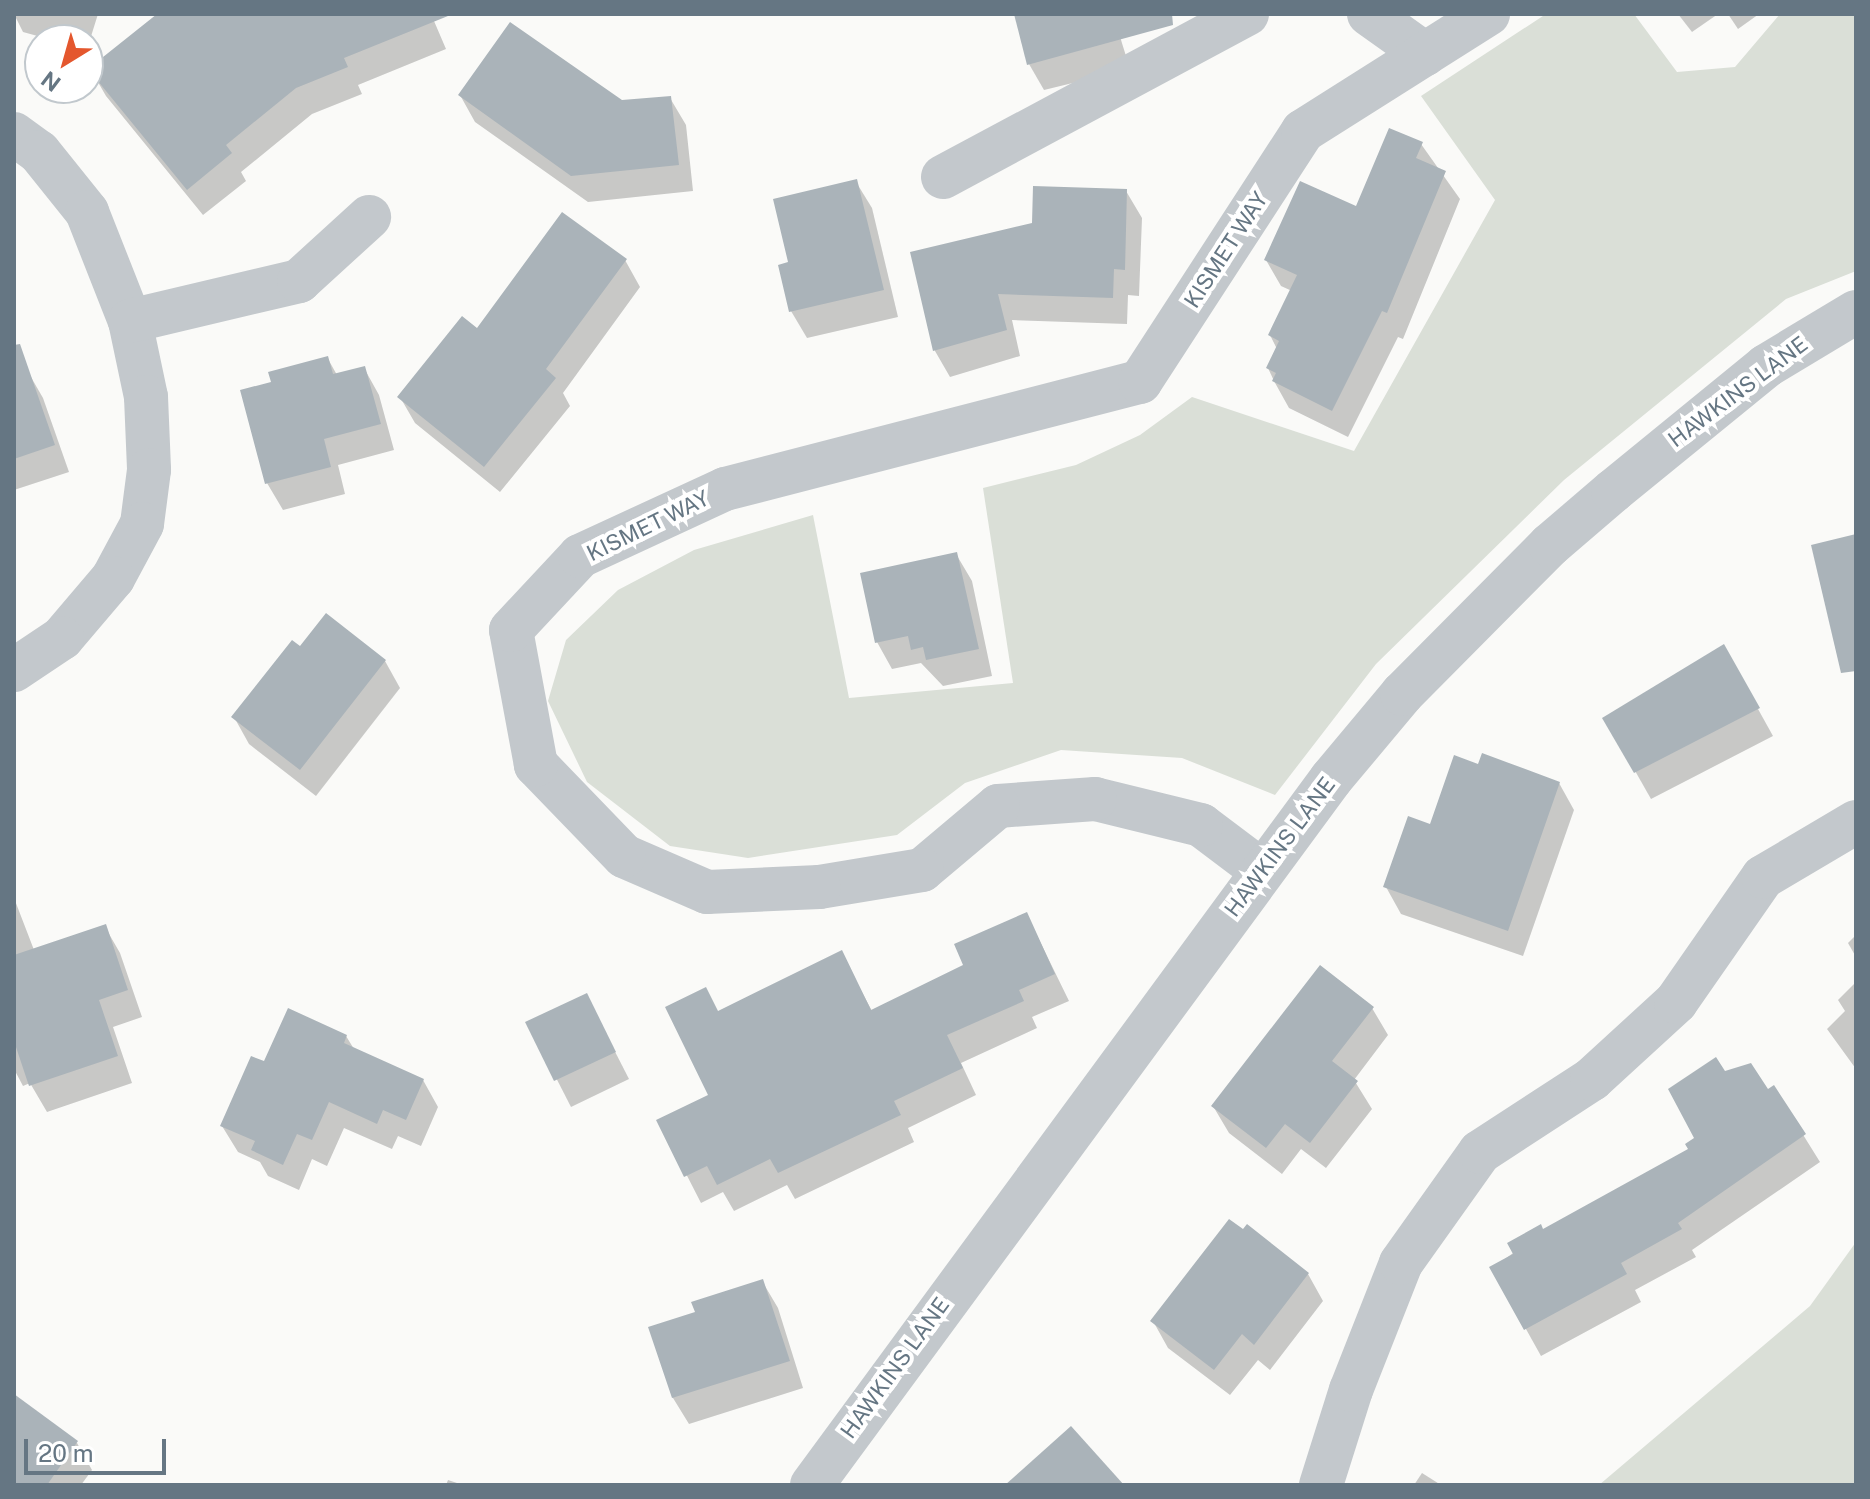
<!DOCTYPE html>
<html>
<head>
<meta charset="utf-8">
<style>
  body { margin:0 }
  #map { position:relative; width:1870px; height:1499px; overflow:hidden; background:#fafaf8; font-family:"Public Sans",sans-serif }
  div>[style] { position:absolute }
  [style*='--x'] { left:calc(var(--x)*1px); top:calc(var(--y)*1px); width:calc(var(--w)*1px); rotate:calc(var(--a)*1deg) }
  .green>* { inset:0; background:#dadfd7 }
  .shadow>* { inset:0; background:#0003 }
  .building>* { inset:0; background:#aab3b9 }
  .minor>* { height:44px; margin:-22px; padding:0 22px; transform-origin:22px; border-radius:22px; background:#c3c8cc }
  span { translate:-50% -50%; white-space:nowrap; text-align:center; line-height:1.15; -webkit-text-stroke:8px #fff; paint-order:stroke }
  .street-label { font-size:22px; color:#657683 }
  .frame { position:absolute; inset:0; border:16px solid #657683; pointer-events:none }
  .north { position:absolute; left:24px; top:24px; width:80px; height:80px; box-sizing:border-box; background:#fff; border:2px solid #c1c8cd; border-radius:50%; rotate:217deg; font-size:22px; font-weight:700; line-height:32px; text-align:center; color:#657683 }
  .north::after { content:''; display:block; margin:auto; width:28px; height:36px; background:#e4572e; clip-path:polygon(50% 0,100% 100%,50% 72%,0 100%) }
  .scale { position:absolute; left:24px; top:1439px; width:142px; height:36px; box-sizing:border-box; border:4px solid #657683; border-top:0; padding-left:10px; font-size:24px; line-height:28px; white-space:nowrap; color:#657683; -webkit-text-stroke:6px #fff; paint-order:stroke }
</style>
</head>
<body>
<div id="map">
  <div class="green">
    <div style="clip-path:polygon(1546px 14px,1634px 14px,1677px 72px,1735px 67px,1780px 14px,1856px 14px,1856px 271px,1786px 299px,1564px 480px,1376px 664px,1275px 795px,1182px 758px,1061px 750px,965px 783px,897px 835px,748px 858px,670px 846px,587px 782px,548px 701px,566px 640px,618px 590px,694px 550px,813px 515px,849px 698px,1013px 683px,983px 488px,1076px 465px,1140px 435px,1192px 397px,1354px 451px,1495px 200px,1421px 96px)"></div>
    <div style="clip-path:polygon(1856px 1242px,1856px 1485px,1599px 1485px,1810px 1306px)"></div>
  </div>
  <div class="shadow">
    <div style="clip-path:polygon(14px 14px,98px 14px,88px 46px,88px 40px,52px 40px,23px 32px)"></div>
    <div style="clip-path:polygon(161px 14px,431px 14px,446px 49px,358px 85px,362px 94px,312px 114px,241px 172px,246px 181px,203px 215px,106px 96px,91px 70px)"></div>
    <div style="clip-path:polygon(1022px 14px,1113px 14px,1130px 69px,1044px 90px,1029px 64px)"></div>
    <div style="clip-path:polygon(1678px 14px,1718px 14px,1692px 32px)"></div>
    <div style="clip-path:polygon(1728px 14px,1759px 14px,1738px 29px)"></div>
    <div style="clip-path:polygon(460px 95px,621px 103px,670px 98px,686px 125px,693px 191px,588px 202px,475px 122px)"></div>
    <div style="clip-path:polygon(1421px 144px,1460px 199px,1403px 339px,1398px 337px,1348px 437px,1289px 408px,1274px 381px,1268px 368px,1277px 349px,1270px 335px,1292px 291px,1281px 286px,1266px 260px,1357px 209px)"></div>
    <div style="clip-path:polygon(856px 182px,872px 208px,898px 317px,807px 338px,791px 311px,790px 264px)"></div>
    <div style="clip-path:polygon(1126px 191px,1142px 218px,1139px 296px,1128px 295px,1127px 324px,1012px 320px,1020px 356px,950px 377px,935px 351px,912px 253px,1033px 225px)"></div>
    <div style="clip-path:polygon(625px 260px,640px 287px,563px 393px,570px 406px,500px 492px,415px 423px,400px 397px,478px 331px)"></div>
    <div style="clip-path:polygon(328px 359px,337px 375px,364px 368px,379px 395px,394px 450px,338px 465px,345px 494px,283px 510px,267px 483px,274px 383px)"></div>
    <div style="clip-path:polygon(14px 367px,28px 372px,43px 398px,69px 472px,14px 490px)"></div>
    <div style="clip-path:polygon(956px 554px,972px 581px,992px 676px,943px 686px,921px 663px,892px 669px,877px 642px)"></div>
    <div style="clip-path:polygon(1723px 646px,1773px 736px,1651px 799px,1605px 718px)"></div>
    <div style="clip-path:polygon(300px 649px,385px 661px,400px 688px,316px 796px,249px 744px,234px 717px)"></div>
    <div style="clip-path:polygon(1479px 767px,1559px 783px,1574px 810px,1523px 956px,1401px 914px,1386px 887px)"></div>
    <div style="clip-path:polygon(14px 898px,34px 950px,105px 927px,120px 953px,142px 1017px,113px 1027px,132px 1083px,47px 1112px,30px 1083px,23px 1086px,14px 1069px)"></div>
    <div style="clip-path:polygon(1027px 915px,1069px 1001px,1032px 1017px,1037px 1028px,961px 1063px,976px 1095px,908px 1128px,914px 1142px,795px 1199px,787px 1185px,734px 1211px,723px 1192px,701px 1203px,659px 1121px,711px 1096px,719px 1013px,841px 953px,872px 1011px,966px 966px)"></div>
    <div style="clip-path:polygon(1856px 935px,1856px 957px,1848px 943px)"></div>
    <div style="clip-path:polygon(1856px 982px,1856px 1069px,1827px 1029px,1845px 1011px,1838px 1000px)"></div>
    <div style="clip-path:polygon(586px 995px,629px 1079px,571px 1107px,528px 1023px)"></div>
    <div style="clip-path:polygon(1372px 1008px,1388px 1035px,1354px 1080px,1372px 1109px,1326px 1168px,1301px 1149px,1282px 1174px,1229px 1133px,1213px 1106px)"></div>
    <div style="clip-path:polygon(346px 1036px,354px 1049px,423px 1080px,438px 1107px,421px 1146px,398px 1136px,392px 1149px,344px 1128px,327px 1166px,312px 1159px,299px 1190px,268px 1176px,260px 1162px,238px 1152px,222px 1126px,265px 1064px)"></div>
    <div style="clip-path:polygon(1724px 1073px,1768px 1092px,1774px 1088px,1820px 1162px,1692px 1250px,1696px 1257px,1635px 1290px,1641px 1302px,1541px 1356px,1492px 1268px,1543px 1232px,1691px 1150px)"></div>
    <div style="clip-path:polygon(1308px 1274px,1323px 1301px,1270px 1370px,1258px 1360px,1230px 1395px,1168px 1348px,1153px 1321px)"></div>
    <div style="clip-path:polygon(762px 1281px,778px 1308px,803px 1388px,689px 1424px,673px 1398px,651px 1329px,697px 1314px)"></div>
    <div style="clip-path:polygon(17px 1399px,77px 1443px,92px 1470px,81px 1485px,14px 1485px)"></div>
    <div style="clip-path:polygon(1422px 1473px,1441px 1485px,1414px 1485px)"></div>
    <div style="clip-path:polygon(448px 1480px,463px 1485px,446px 1485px)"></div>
  </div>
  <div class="building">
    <div style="clip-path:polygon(157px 14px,447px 14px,448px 16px,344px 58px,348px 67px,296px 88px,226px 145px,232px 153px,187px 190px,88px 69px)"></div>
    <div style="clip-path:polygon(1014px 14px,1172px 14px,1173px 25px,1027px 65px)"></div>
    <div style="clip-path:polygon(510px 22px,622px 100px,671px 96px,679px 165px,571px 176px,458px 95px)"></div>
    <div style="clip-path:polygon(1389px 128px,1423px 142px,1416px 158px,1446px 171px,1387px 313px,1382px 311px,1332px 411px,1272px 381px,1276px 373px,1266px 368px,1279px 341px,1268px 335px,1297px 275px,1264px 260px,1300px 181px,1356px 206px)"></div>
    <div style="clip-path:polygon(857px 179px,884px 290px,789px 312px,778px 265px,788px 262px,773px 199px)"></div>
    <div style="clip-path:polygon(1033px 186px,1127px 189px,1125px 270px,1114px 269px,1113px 298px,998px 294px,1007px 330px,933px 351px,910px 252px,1032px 223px)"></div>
    <div style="clip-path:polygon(562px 212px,627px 259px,546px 369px,556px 378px,484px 467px,397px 397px,462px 316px,477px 328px)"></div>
    <div style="clip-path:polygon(20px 344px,55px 445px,14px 459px,14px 345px)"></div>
    <div style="clip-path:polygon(328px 356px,333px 374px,365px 366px,381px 424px,324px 439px,331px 467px,265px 484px,240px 390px,271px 382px,268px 372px)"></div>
    <div style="clip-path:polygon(1856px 534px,1856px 671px,1841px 673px,1811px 545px)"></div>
    <div style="clip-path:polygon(957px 552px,979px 649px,926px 660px,923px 647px,911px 650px,908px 636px,875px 643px,860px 573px)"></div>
    <div style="clip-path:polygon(326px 613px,386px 660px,300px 770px,231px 717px,292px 640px,300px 646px)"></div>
    <div style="clip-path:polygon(1724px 644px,1760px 708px,1634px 773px,1602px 718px)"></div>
    <div style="clip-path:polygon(1482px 753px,1560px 782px,1508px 931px,1383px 887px,1408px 816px,1430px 824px,1454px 755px,1478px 764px)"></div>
    <div style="clip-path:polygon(1027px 912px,1055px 974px,1019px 990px,1024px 1001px,947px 1035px,963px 1068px,894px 1101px,901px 1115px,778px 1173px,770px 1159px,717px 1185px,707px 1166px,684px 1177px,656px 1120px,708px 1095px,665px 1007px,706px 987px,718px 1011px,842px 950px,871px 1010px,963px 965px,954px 944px)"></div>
    <div style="clip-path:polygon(106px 924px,128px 990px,99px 1000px,118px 1056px,29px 1086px,14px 1041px,14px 955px)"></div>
    <div style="clip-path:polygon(1320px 965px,1374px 1007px,1332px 1061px,1358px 1081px,1310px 1143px,1285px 1124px,1266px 1148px,1211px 1106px)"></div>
    <div style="clip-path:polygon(587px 993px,616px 1052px,554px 1081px,525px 1022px)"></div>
    <div style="clip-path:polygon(288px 1008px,347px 1035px,344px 1043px,424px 1079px,406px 1120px,383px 1110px,377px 1124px,329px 1102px,312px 1140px,297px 1134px,283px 1165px,251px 1150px,255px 1141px,220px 1126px,251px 1056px,264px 1061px)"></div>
    <div style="clip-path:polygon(1716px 1057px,1725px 1071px,1751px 1063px,1768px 1089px,1774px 1085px,1806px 1134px,1678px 1223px,1682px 1229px,1621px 1263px,1627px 1274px,1524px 1330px,1489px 1267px,1513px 1254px,1507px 1243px,1541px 1224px,1543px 1229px,1688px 1149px,1685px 1144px,1694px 1138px,1668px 1089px)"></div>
    <div style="clip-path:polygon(1229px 1219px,1243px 1229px,1247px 1224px,1309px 1273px,1254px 1345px,1242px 1334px,1214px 1370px,1150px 1321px)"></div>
    <div style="clip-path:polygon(763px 1279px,790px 1361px,672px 1398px,648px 1327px,695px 1312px,691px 1302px)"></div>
    <div style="clip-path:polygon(14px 1394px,78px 1441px,47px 1485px,14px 1485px)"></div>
    <div style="clip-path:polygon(1071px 1426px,1124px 1485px,1005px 1485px)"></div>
  </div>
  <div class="minor">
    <div style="--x:1369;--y:14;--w:69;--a:35.5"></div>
    <div style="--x:14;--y:134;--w:31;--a:36"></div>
    <div style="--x:39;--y:152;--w:77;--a:51.3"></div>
    <div style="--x:87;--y:212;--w:117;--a:68.5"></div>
    <div style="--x:130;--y:321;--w:78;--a:78.1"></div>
    <div style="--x:146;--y:397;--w:73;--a:87.6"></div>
    <div style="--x:149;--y:470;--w:54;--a:97.4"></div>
    <div style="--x:142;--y:524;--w:61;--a:118.2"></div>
    <div style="--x:113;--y:578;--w:79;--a:130.4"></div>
    <div style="--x:62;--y:638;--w:58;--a:146.3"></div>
    <div style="--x:943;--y:177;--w:345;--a:-28.2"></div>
    <div style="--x:130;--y:321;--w:174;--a:-13.3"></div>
    <div style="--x:299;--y:281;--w:95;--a:-42.4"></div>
    <div style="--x:1262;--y:871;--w:76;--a:-143"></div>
    <div style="--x:1201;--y:825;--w:109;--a:-166.2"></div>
    <div style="--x:1095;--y:799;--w:97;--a:175.9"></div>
    <div style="--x:998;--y:806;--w:99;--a:139.9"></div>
    <div style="--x:922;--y:870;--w:104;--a:170.6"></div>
    <div style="--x:819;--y:887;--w:112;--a:177.4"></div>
    <div style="--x:707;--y:892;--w:90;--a:-156.6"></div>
    <div style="--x:624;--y:856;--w:127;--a:-134"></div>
    <div style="--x:536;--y:765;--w:137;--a:-100.5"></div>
    <div style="--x:511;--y:630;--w:101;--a:-47"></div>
    <div style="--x:580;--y:556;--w:160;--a:-24.8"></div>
    <div style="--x:725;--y:489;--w:429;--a:-14.5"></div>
    <div style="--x:1140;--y:382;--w:299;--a:-57"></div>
    <div style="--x:1303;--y:131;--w:219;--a:-32.3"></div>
    <div style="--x:812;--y:1485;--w:876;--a:-53.68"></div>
    <div style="--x:1331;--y:779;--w:111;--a:-50.1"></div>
    <div style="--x:1402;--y:694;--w:210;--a:-45.2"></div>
    <div style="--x:1550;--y:545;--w:83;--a:-40.6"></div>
    <div style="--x:1613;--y:491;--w:198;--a:-39.2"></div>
    <div style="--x:1766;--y:366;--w:105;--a:-31"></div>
    <div style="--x:1321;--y:1485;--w:100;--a:-72.5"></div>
    <div style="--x:1351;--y:1390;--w:136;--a:-68.5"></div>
    <div style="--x:1401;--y:1263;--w:136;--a:-54.6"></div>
    <div style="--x:1480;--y:1152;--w:134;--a:-33.1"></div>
    <div style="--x:1592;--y:1079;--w:114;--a:-42.5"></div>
    <div style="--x:1676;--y:1002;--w:152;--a:-55.2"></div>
    <div style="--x:1763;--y:877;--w:108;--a:-30.6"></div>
  </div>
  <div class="street-label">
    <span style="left:1226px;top:250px;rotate:-57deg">KISMET WAY</span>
    <span style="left:1738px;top:392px;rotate:-37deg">HAWKINS LANE</span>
    <span style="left:648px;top:526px;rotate:-26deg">KISMET WAY</span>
    <span style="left:1280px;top:847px;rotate:-53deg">HAWKINS LANE</span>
    <span style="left:895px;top:1368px;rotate:-54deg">HAWKINS LANE</span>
  </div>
  <div class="frame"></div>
  <div class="north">N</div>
  <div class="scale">20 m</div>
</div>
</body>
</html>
